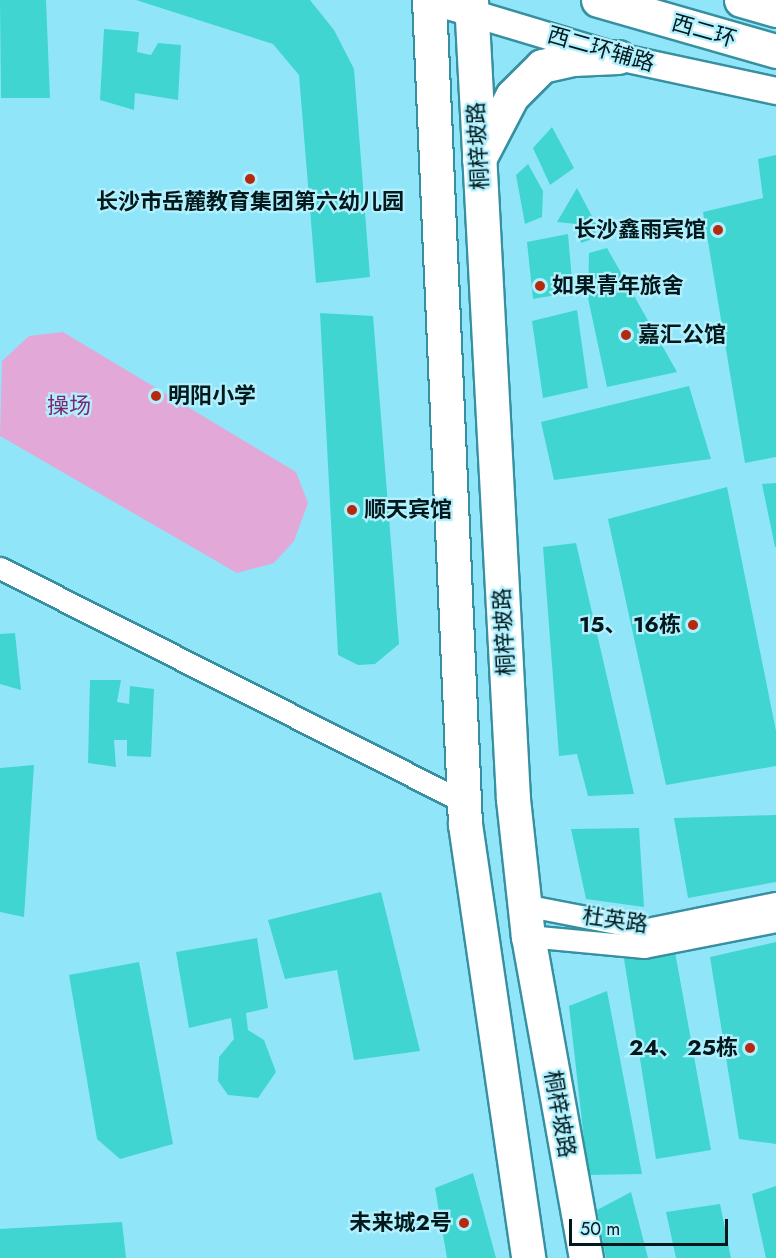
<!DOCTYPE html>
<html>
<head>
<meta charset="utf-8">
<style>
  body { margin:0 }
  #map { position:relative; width:776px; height:1258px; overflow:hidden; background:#90e6f8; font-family:Jost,"Noto Sans SC",sans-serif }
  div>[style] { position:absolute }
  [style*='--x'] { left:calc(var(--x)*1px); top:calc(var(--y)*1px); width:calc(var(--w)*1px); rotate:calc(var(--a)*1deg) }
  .green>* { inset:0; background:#e2a8d8 }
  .building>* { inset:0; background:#40d5d1 }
  .roads { filter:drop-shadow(2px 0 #3790a1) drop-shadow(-2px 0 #3790a1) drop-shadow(0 2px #3790a1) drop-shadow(0 -2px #3790a1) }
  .minor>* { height:21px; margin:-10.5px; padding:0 10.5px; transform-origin:10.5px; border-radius:10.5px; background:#fff }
  .tertiary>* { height:26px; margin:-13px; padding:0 13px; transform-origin:13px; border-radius:13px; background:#fff }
  .primary>* { height:33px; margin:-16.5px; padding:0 16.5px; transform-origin:16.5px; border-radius:16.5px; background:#fff }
  .trunk>* { height:33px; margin:-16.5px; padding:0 16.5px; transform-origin:16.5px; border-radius:16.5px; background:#fff }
  .dots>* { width:16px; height:16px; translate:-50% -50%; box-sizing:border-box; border:3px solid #b2f0fd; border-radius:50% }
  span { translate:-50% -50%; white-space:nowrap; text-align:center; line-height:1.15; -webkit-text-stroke:4.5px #b2f0fd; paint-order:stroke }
  .street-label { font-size:22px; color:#01191d }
  .poi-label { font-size:22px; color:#01191d; font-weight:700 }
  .right { translate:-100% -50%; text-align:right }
  .left { translate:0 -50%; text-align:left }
  .park-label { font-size:22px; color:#7d2674 }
  .scale { position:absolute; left:569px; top:1219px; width:159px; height:27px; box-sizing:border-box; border:3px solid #01191d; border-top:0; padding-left:8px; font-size:18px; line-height:21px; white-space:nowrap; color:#01191d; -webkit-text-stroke:4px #b2f0fd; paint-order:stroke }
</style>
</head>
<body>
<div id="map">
  <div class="green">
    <div style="clip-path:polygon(63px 332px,296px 472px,308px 503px,294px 541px,274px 563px,237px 573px,0 436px,2px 361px,29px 336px)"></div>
  </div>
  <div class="building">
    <div style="clip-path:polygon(0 0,46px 0,50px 98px,1px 98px)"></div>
    <div style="clip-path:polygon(136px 0,310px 0,334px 30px,354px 69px,370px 277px,316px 283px,299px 75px,273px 44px)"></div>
    <div style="clip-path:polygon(104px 29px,139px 32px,137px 52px,151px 55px,158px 43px,181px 45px,178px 100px,135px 93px,134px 110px,100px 100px)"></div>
    <div style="clip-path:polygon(552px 127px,574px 168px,550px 185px,533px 148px)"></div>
    <div style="clip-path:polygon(776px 155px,776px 457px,745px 463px,703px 212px,763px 198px,758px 159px)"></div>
    <div style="clip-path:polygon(528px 164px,543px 191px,542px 217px,525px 224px,516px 175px)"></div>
    <div style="clip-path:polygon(577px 188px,596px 224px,595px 238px,581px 243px,576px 224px,557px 222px)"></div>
    <div style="clip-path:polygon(568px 234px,573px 292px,533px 299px,527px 242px)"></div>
    <div style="clip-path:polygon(607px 248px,677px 372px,607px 387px,588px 298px,589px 253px)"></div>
    <div style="clip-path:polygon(577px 310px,588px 388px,543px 398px,532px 321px)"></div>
    <div style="clip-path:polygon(320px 313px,373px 316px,399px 644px,375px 664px,358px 665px,338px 655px)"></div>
    <div style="clip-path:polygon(689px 386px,711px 459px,554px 480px,541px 422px)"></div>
    <div style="clip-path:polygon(776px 483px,776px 547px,775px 547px,762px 484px)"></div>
    <div style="clip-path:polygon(727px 487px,776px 731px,776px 766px,666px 785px,608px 519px)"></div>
    <div style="clip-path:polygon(576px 543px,634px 794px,588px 796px,577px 754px,559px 756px,543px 547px)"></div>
    <div style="clip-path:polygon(15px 633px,21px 690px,0 684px,0 634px)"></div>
    <div style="clip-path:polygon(90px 680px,121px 680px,117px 702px,129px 704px,130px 686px,154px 689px,151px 757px,127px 756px,127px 740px,114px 740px,116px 767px,88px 763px)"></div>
    <div style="clip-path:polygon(34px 765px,24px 917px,0 912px,0 768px)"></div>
    <div style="clip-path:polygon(776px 815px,776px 882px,688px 898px,674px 818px)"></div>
    <div style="clip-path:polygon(639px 828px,644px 907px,586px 899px,571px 829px)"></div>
    <div style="clip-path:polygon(381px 892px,420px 1051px,354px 1060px,337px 970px,285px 979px,268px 920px)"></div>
    <div style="clip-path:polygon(257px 938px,268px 1008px,246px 1013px,248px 1030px,264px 1040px,276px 1072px,258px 1098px,228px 1095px,218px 1081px,219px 1057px,234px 1039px,231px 1018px,189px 1028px,176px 952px)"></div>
    <div style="clip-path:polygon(776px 942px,776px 1144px,739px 1139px,710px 957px)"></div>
    <div style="clip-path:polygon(675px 952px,711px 1150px,656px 1159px,624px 959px)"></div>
    <div style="clip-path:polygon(139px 962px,173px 1144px,120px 1159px,97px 1139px,69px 975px)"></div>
    <div style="clip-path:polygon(607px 991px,642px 1174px,588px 1175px,569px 1006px)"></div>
    <div style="clip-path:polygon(473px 1173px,496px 1258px,447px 1258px,435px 1188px)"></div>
    <div style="clip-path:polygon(776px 1186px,776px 1258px,766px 1258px,752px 1194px)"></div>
    <div style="clip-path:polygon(631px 1192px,648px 1258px,606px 1258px,597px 1210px)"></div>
    <div style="clip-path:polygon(720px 1204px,731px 1258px,676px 1258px,666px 1212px)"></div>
    <div style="clip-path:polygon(122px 1222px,126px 1258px,0 1258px,0 1229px)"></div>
  </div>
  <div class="roads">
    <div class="minor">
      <div style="--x:0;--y:568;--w:520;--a:26.76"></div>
      <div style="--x:524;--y:905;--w:125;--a:11"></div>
      <div style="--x:647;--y:929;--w:132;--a:-11.4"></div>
      <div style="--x:528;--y:936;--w:117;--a:5.4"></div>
      <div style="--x:644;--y:947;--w:135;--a:-11.1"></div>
    </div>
    <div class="tertiary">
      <div style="--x:428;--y:0;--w:198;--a:16.7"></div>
      <div style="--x:618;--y:57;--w:162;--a:12.1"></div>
    </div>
    <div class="primary">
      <div style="--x:429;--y:0;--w:825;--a:87.5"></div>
      <div style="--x:465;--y:824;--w:439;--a:81.7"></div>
      <div style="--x:471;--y:0;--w:800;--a:86.99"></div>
      <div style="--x:513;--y:799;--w:138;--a:83.8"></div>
      <div style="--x:528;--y:936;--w:327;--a:79.8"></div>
      <div style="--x:479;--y:159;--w:71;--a:-62.4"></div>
      <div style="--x:512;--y:96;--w:42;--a:-45"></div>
      <div style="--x:542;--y:66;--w:32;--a:-13"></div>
      <div style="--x:573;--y:59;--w:45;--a:-2.5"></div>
    </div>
    <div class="trunk">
      <div style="--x:598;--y:0;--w:185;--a:16"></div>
      <div style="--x:741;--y:0;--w:36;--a:16"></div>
    </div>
  </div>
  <div class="dots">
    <div style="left:250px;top:179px;background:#b5290f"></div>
    <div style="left:718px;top:230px;background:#b5290f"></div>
    <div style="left:540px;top:286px;background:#b5290f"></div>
    <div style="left:626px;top:335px;background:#b5290f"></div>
    <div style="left:156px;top:396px;background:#b5290f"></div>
    <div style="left:352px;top:510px;background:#b5290f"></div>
    <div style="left:693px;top:625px;background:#b5290f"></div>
    <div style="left:750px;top:1048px;background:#b5290f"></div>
    <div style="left:464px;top:1223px;background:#b5290f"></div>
  </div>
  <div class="street-label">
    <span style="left:704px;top:31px;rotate:16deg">西二环</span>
    <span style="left:601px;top:49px;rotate:16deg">西二环辅路</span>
    <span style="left:478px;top:146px;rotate:-93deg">桐梓坡路</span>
    <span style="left:504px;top:632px;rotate:-93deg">桐梓坡路</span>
    <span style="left:615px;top:920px;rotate:8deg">杜英路</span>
    <span style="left:560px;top:1114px;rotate:80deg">桐梓坡路</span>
  </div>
  <div class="poi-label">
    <span style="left:250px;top:202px">长沙市岳麓教育集团第六幼儿园</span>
    <span class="right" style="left:706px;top:230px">长沙鑫雨宾馆</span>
    <span class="left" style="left:552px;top:286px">如果青年旅舍</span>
    <span class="left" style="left:638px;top:335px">嘉汇公馆</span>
    <span class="left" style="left:168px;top:396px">明阳小学</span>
    <span class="left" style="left:364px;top:510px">顺天宾馆</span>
    <span class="right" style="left:681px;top:625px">15、 16栋</span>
    <span class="right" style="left:738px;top:1048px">24、 25栋</span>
    <span class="right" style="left:452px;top:1223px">未来城2号</span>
  </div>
  <div class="park-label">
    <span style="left:69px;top:406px">操场</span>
  </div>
  <div class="scale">50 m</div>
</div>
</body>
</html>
